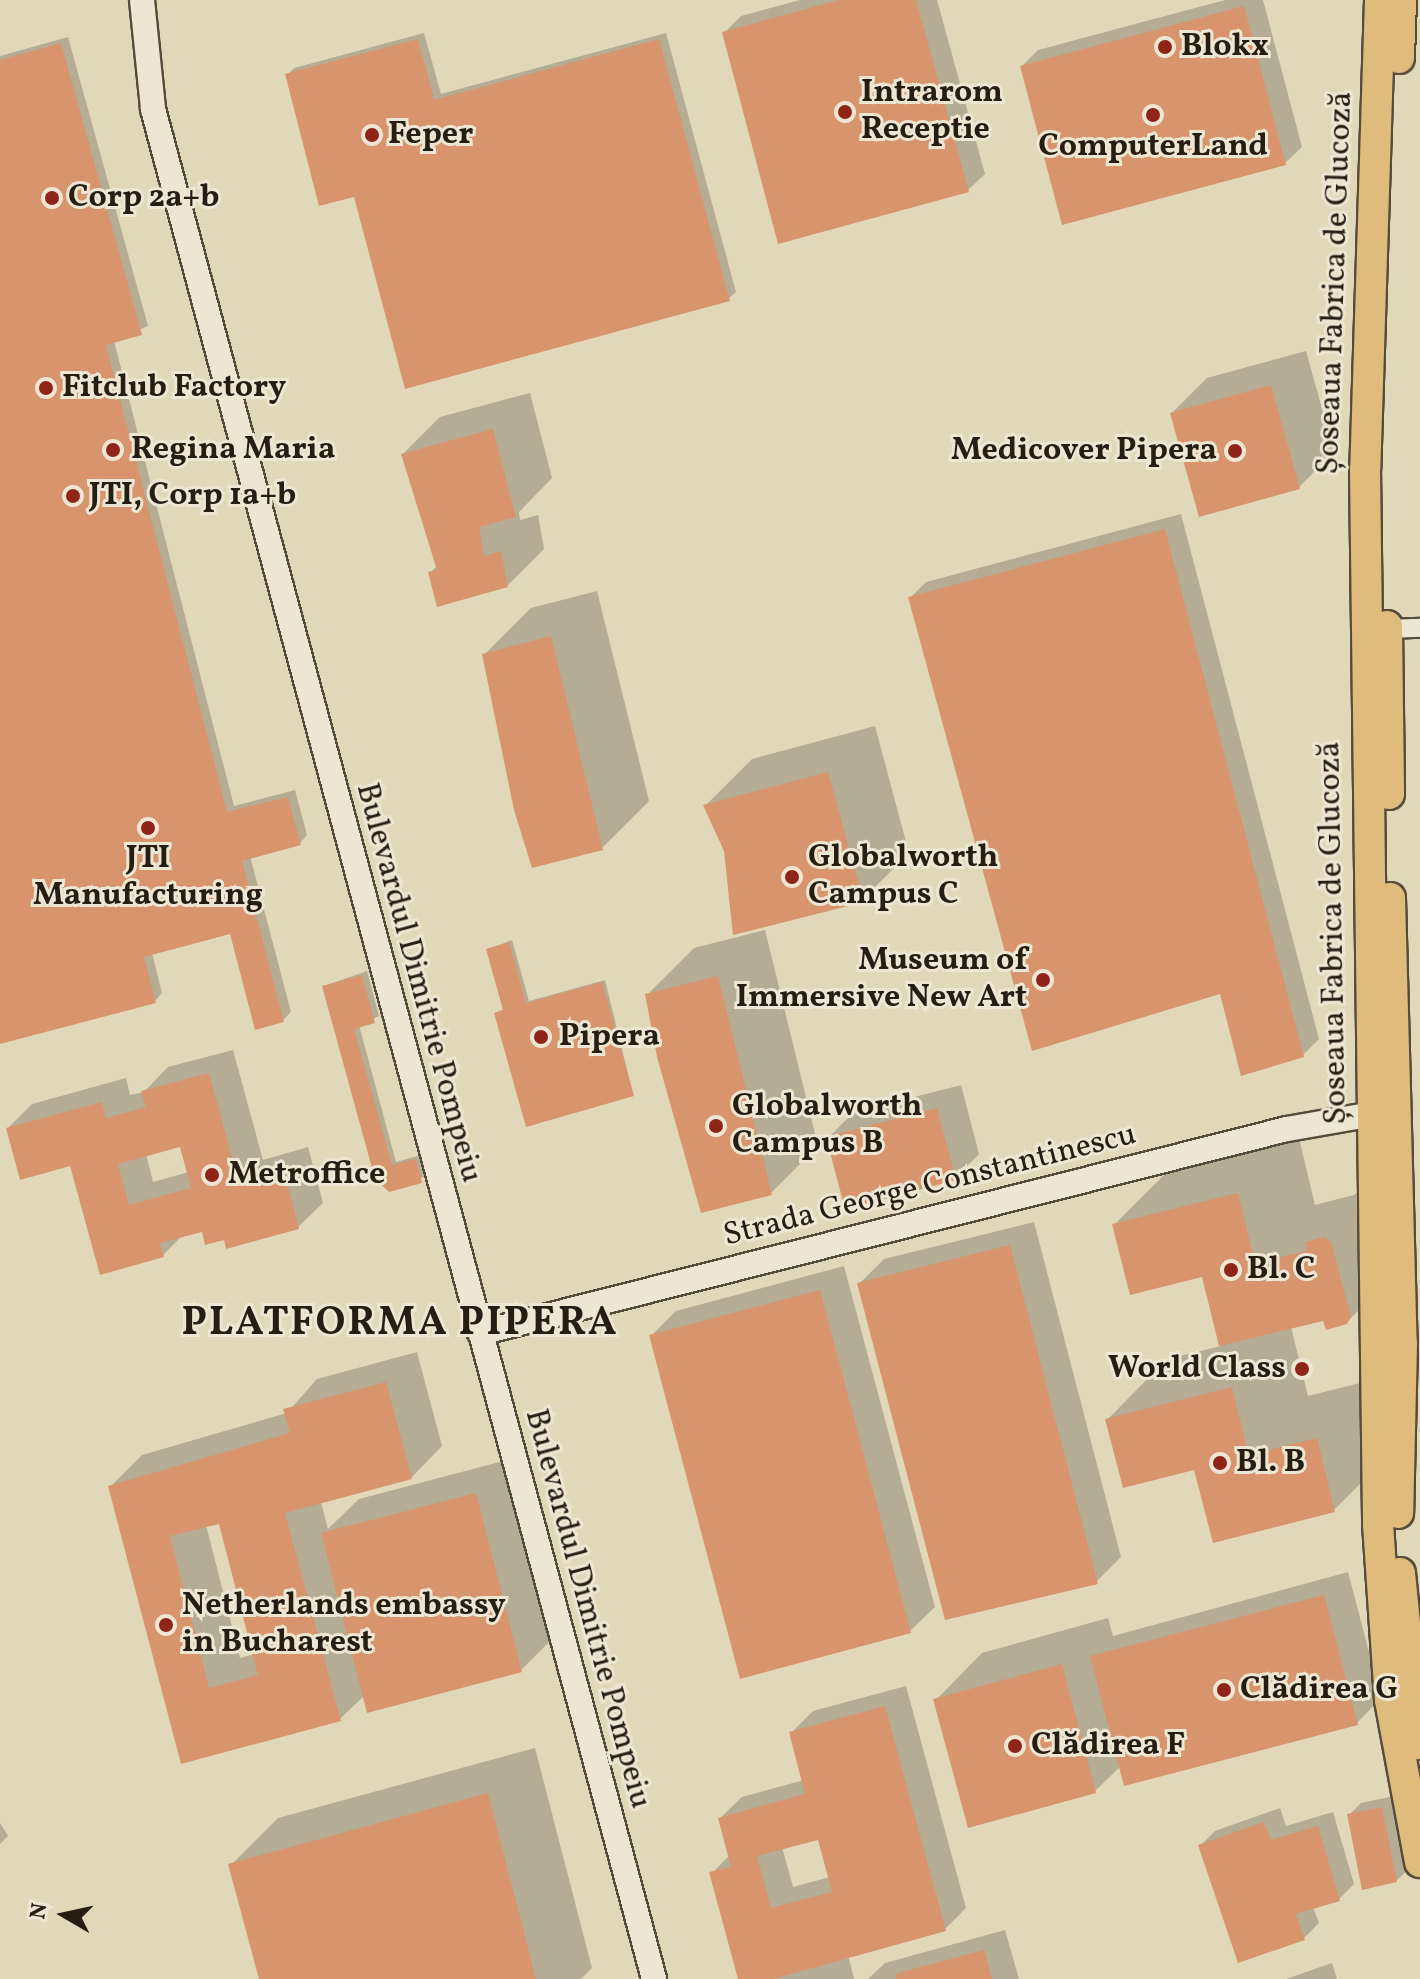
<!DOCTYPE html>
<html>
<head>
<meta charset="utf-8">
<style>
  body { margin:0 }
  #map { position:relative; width:1420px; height:1979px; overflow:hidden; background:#e1d8b9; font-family:Vollkorn,serif }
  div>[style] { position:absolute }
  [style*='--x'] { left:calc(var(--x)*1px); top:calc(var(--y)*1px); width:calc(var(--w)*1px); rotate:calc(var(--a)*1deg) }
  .shadow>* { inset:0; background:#0003 }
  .building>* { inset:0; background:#d8946c }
  .roads { filter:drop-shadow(2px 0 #554c3c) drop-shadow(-2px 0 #554c3c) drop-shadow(0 2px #554c3c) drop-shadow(0 -2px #554c3c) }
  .minor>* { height:18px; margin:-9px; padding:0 9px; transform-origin:9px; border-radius:9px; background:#ece6d2 }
  .tertiary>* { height:24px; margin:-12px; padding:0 12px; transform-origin:12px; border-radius:12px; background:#ece6d2 }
  .primary>* { height:30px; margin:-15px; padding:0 15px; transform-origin:15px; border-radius:15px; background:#e0bc7c }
  .dots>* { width:22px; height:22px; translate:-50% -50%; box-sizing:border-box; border:4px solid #ece6d2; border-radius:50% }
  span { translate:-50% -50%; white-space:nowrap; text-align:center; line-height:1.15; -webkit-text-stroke:6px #ece6d2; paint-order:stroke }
  .poi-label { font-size:32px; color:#261d13; font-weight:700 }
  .left { translate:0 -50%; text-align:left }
  .right { translate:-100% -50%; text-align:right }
  .street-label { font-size:32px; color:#261d13 }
  .district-label { font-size:40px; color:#261d13; font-weight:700; letter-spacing:2px }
  .north { position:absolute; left:24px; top:1875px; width:80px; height:80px; -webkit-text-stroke:6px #ece6d2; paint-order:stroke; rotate:279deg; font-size:22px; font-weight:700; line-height:32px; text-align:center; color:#261d13 }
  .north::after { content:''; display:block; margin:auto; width:28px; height:36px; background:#261d13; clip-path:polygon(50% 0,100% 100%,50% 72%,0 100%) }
</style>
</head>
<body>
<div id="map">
  <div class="shadow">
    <div style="clip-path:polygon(800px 0,937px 0,985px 174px,968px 190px,725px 32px,741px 16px)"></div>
    <div style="clip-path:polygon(1225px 0,1263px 0,1302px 147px,1285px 163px,1022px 66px,1038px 50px)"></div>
    <div style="clip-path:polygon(424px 33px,441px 94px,666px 33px,736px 292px,728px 299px,287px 75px,294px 68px)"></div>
    <div style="clip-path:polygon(68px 37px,148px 326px,114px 341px,234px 806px,295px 790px,307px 835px,300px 843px,250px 856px,291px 1012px,283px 1020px,232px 932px,152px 953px,162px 993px,155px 1001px,0 1042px,0 56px)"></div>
    <div style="clip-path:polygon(1306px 351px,1334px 452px,1299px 487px,1172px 413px,1207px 378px)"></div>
    <div style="clip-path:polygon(530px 393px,552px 478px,519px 512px,520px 520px,538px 515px,544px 549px,507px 586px,430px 573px,437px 566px,403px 454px,440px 417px)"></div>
    <div style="clip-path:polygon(1181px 514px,1319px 1039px,1303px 1055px,1221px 992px,910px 598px,926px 582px)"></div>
    <div style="clip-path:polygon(597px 591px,649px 801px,602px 848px,484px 655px,531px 608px)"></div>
    <div style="clip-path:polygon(875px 726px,909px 853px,862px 900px,706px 805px,752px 759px)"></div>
    <div style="clip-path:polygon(765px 930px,818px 1146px,771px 1193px,647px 995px,694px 948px)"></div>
    <div style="clip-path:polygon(512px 940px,529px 1001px,605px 980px,633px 1094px,496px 1013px,505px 1008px,488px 950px)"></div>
    <div style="clip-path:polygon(367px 971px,379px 1016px,359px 1025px,396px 1162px,421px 1155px,426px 1176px,390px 1190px,324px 986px)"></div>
    <div style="clip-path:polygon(evenodd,233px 1050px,263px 1160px,308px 1147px,323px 1203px,298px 1227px,225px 1238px,203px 1230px,183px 1235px,163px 1255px,71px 1164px,8px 1128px,32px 1104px,126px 1078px,130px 1095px,144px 1092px,168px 1067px,233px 1050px,181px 1145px,189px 1172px,153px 1182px,146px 1154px,181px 1145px)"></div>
    <div style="clip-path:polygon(961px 1085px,979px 1154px,955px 1178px,828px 1138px,853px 1113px)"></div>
    <div style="clip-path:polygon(1298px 1134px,1315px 1205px,1354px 1195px,1367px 1183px,1406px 1262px,1346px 1323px,1325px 1318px,1291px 1327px,1308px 1396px,1376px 1379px,1394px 1450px,1334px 1510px,1196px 1468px,1108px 1419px,1167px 1359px,1221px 1346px,1203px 1274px,1114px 1225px,1174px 1165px)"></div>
    <div style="clip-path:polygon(1034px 1222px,1121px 1557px,1096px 1582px,859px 1284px,884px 1259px)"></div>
    <div style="clip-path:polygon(844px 1266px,935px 1607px,910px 1631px,651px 1336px,676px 1311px)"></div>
    <div style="clip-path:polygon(evenodd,417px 1352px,442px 1446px,411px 1478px,321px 1502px,328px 1529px,359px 1499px,511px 1459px,556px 1635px,521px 1670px,365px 1695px,340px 1719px,182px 1761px,110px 1487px,142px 1455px,287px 1413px,317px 1379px,417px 1352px,221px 1521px,255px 1654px,240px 1658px,206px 1525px,221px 1521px)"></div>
    <div style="clip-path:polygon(1348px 1572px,1381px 1698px,1357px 1723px,1121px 1766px,1095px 1791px,936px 1700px,982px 1653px,1108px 1618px,1113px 1636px)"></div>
    <div style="clip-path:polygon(evenodd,906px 1686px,966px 1908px,945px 1929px,848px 1955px,854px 1979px,740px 1979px,712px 1873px,730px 1855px,720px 1818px,742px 1797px,804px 1780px,791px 1733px,813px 1711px,906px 1686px,819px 1837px,830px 1877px,793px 1887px,782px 1847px,819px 1837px)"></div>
    <div style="clip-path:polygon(535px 1748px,592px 1968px,581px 1979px,261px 1979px,231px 1865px,278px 1818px)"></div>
    <div style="clip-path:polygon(1394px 1796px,1409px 1869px,1396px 1881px,1349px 1815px,1361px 1803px)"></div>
    <div style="clip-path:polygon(1280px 1808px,1286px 1826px,1333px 1812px,1354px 1884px,1339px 1899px,1313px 1907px,1319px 1923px,1304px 1938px,1200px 1846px,1215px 1831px)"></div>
    <div style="clip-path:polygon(0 1823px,8px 1836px,0 1844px)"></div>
    <div style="clip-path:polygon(1005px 1930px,1019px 1979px,868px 1979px,885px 1963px)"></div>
    <div style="clip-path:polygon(1332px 1963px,1337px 1979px,1286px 1979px)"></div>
  </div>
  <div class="building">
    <div style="clip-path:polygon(839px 0,916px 0,969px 192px,778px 244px,722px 32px)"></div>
    <div style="clip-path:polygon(1244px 6px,1286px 165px,1062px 225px,1020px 66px)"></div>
    <div style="clip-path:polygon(418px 39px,434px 100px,659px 39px,730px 301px,405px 389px,354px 197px,319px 206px,285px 74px)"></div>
    <div style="clip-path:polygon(61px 43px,142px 335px,106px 345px,227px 812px,288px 797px,301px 845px,242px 861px,284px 1022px,255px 1030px,230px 934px,144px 957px,156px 1003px,0 1044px,0 60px)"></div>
    <div style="clip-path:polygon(1271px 385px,1300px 489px,1199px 517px,1170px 413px)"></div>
    <div style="clip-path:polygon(493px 429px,516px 517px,479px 527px,484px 556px,501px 551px,508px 587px,437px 607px,428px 572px,437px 570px,401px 454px)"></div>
    <div style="clip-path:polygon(1165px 529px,1304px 1057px,1241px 1076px,1220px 994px,1032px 1051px,908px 597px)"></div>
    <div style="clip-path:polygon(551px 636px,603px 850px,532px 868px,514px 810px,482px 654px)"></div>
    <div style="clip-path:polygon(828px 772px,864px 902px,733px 935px,724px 851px,703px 805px)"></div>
    <div style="clip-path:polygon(509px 942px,526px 1003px,602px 982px,634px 1096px,526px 1127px,494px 1013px,503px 1010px,486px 949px)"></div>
    <div style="clip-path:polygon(362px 975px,375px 1023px,354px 1029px,392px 1165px,416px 1159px,422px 1183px,389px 1192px,375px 1179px,322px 986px)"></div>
    <div style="clip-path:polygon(718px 976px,772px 1195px,701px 1213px,657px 1057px,645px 994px)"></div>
    <div style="clip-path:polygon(evenodd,209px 1073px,239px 1183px,284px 1171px,299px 1229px,226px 1249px,224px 1240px,205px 1245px,202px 1232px,160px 1243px,164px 1257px,100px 1275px,70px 1166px,20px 1180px,6px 1128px,102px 1102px,106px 1118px,146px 1107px,141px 1091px,209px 1073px,180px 1147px,191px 1188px,129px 1205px,118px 1164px,180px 1147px)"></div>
    <div style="clip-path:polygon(937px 1108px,956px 1180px,845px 1209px,826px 1137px)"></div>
    <div style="clip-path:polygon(1238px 1193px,1255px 1263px,1307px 1251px,1305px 1242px,1324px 1237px,1331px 1242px,1351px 1317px,1347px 1324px,1326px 1330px,1323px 1321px,1219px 1346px,1202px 1277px,1130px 1295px,1112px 1224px)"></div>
    <div style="clip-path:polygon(1010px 1245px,1098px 1584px,945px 1620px,857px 1283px)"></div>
    <div style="clip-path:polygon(820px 1290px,911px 1633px,740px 1679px,649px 1335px)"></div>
    <div style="clip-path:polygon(evenodd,386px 1382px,412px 1479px,285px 1513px,341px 1721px,181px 1764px,108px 1486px,290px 1433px,283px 1409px,386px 1382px,219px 1524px,258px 1675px,209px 1688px,170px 1536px,219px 1524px)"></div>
    <div style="clip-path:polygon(1232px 1387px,1249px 1455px,1317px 1438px,1335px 1512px,1213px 1543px,1194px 1470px,1123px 1488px,1105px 1419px)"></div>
    <div style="clip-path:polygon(476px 1493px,522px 1672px,367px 1713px,321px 1533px)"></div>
    <div style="clip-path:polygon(1324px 1595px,1358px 1725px,1124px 1786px,1090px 1656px)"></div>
    <div style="clip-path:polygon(1062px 1664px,1096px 1793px,968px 1828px,933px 1699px)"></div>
    <div style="clip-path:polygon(evenodd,885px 1706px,946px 1931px,773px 1979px,738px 1979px,709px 1872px,731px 1867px,718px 1818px,805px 1794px,789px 1732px,885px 1706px,818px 1840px,832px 1892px,771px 1908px,757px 1856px,818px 1840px)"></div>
    <div style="clip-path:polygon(488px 1793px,536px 1979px,259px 1979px,228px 1864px)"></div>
    <div style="clip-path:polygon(1382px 1807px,1397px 1882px,1362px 1890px,1347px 1814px)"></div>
    <div style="clip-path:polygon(1264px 1822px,1271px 1840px,1318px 1826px,1340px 1901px,1296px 1914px,1305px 1940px,1238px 1963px,1198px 1845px)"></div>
    <div style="clip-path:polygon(984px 1950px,992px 1979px,896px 1979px,895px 1974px)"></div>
  </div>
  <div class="roads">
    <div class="minor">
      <div style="--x:1387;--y:629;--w:33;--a:-2"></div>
    </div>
    <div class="tertiary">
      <div style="--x:142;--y:0;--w:110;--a:84.2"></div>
      <div style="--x:153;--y:109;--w:1936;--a:75"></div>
      <div style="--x:480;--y:1333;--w:832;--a:-14.19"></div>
      <div style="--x:1287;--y:1129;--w:105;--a:-9.9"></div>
    </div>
    <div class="primary">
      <div style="--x:1380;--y:0;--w:469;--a:91.8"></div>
      <div style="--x:1365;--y:469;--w:1055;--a:89.29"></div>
      <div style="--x:1378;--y:1524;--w:176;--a:86.1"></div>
      <div style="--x:1390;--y:1700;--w:165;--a:79.5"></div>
      <div style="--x:1399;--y:58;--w:58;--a:-88"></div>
      <div style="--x:1387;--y:626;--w:168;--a:89.3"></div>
      <div style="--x:1390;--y:898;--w:445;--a:88.5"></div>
      <div style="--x:1402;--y:1343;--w:170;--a:91.3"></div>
      <div style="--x:1400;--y:1573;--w:172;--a:84.3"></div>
    </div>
  </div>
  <div class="dots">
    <div style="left:1165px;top:47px;background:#8f2418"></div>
    <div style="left:845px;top:112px;background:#8f2418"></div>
    <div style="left:1153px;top:115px;background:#8f2418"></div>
    <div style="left:372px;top:135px;background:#8f2418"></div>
    <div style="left:52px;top:198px;background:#8f2418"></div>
    <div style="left:46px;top:388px;background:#8f2418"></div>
    <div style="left:113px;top:450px;background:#8f2418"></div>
    <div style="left:1235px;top:451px;background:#8f2418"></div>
    <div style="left:73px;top:496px;background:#8f2418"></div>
    <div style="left:148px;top:828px;background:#8f2418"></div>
    <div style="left:792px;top:877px;background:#8f2418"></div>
    <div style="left:1043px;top:980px;background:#8f2418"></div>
    <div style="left:541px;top:1037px;background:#8f2418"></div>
    <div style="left:716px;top:1126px;background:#8f2418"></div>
    <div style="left:212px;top:1175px;background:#8f2418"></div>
    <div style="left:1231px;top:1270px;background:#8f2418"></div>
    <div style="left:1302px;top:1369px;background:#8f2418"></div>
    <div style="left:1220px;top:1463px;background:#8f2418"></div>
    <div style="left:166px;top:1625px;background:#8f2418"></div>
    <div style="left:1224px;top:1690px;background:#8f2418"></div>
    <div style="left:1015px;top:1746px;background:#8f2418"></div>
  </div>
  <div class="poi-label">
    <span class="left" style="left:1181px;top:47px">Blokx</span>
    <span class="left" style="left:861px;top:112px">Intrarom<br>Receptie</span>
    <span class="left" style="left:388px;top:135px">Feper</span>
    <span style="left:1153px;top:147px">ComputerLand</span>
    <span class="left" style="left:68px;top:198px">Corp 2a+b</span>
    <span class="left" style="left:62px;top:388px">Fitclub Factory</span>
    <span class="left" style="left:131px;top:450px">Regina Maria</span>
    <span class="right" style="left:1217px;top:451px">Medicover Pipera</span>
    <span class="left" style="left:89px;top:496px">JTI, Corp 1a+b</span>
    <span class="left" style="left:808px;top:877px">Globalworth<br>Campus C</span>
    <span style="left:148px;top:878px">JTI<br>Manufacturing</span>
    <span class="right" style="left:1027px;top:980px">Museum of<br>Immersive New Art</span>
    <span class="left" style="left:559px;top:1037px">Pipera</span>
    <span class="left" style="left:732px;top:1126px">Globalworth<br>Campus B</span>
    <span class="left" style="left:228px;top:1175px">Metroffice</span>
    <span class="left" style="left:1247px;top:1270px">Bl. C</span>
    <span class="right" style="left:1286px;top:1369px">World Class</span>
    <span class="left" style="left:1236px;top:1463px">Bl. B</span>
    <span class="left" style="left:182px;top:1625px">Netherlands embassy<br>in Bucharest</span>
    <span class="left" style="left:1240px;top:1690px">Clădirea G</span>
    <span class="left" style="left:1031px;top:1746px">Clădirea F</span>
  </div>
  <div class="street-label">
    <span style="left:1336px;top:283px;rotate:-88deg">Șoseaua Fabrica de Glucoză</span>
    <span style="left:1334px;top:933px;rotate:-91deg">Șoseaua Fabrica de Glucoză</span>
    <span style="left:418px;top:983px;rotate:75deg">Bulevardul Dimitrie Pompeiu</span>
    <span style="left:930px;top:1186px;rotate:-14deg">Strada George Constantinescu</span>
    <span style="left:587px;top:1609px;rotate:75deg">Bulevardul Dimitrie Pompeiu</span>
  </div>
  <div class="district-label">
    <span style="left:400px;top:1324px">PLATFORMA PIPERA</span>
  </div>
  <div class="north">N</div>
</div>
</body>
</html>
